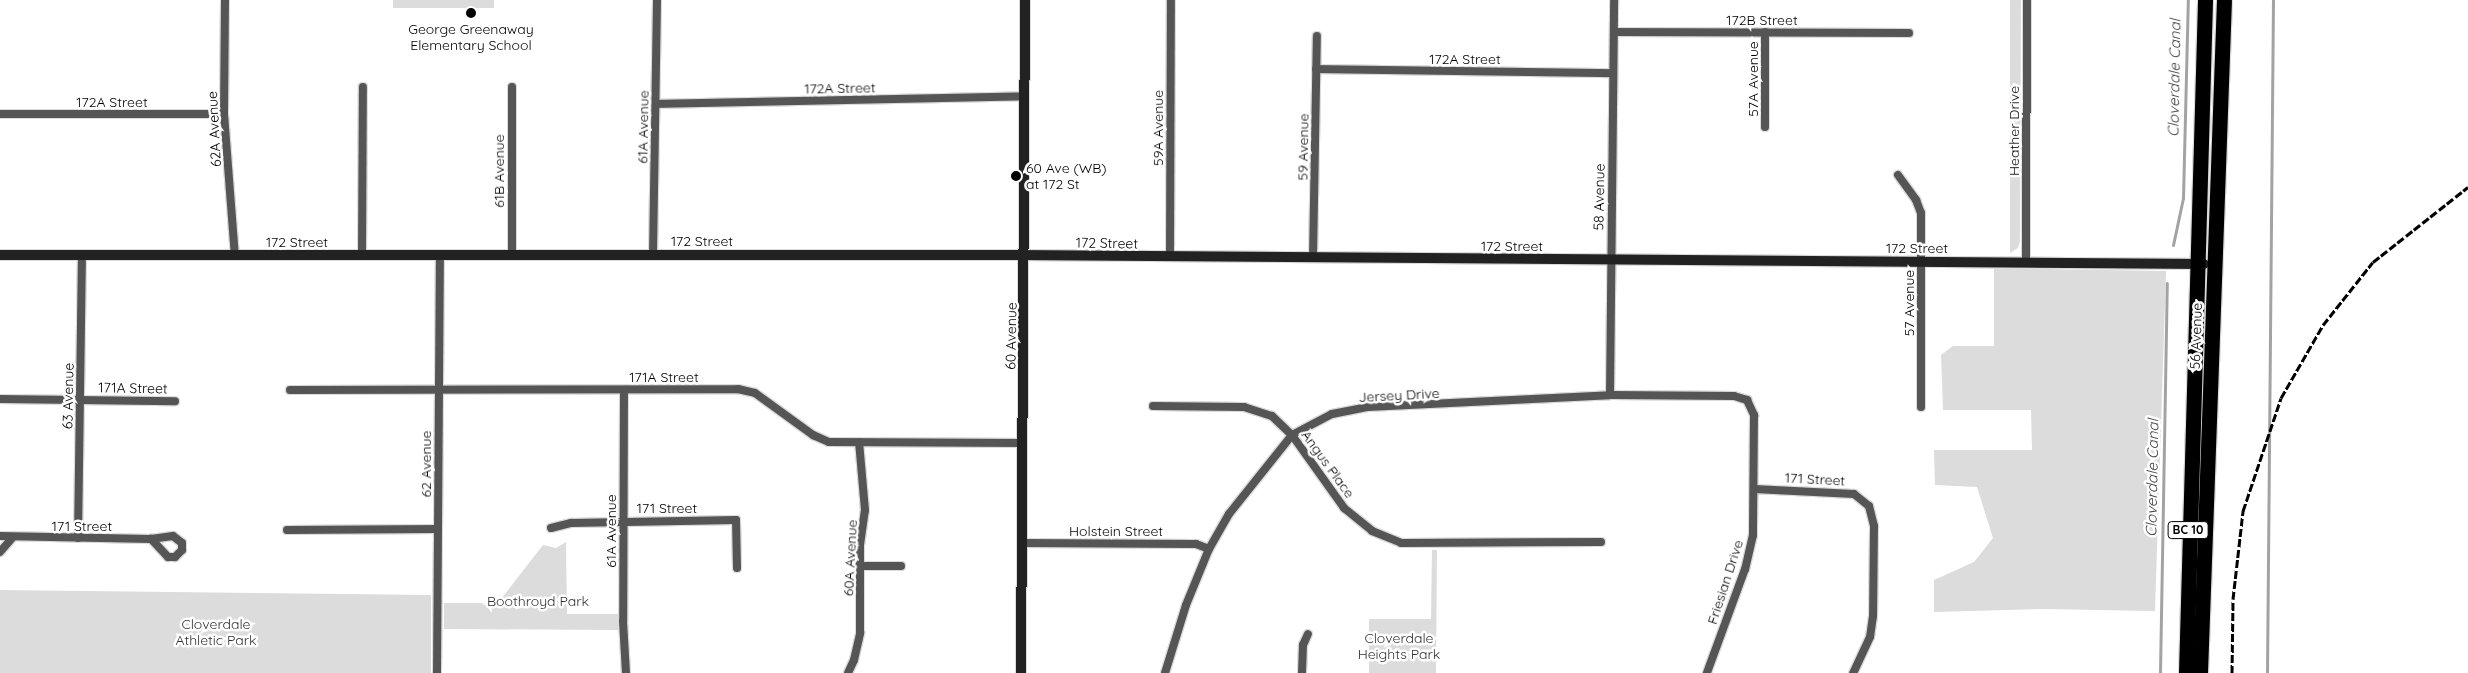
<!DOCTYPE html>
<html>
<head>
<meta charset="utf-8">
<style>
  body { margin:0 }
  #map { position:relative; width:2468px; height:673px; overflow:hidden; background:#fff; font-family:Quicksand,sans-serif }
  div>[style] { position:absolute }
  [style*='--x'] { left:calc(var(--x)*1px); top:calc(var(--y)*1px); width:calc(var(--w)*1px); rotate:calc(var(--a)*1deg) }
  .green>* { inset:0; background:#dcdcdc }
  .stream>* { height:3px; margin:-1.5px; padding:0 1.5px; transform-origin:1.5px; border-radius:1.5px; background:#a3a3a3 }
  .roads { filter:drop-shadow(1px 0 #dbdbdb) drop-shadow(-1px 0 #dbdbdb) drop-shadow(0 1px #dbdbdb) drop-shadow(0 -1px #dbdbdb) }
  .street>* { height:8px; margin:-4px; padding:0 4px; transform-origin:4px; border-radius:4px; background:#555 }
  .secondary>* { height:10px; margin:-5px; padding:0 5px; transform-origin:5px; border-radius:5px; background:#222 }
  .highway>* { height:15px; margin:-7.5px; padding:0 7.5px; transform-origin:7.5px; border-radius:7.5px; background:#000 }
  .rail>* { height:3px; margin-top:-1.5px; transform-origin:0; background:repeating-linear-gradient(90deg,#000 0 8px,transparent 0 10.5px) }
  .dots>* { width:14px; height:14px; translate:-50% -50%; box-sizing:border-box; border:2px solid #fff; border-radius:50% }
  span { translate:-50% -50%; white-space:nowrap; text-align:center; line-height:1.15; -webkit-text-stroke:5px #fff; paint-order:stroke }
  .shield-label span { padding:1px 4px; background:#fff; border:1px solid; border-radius:4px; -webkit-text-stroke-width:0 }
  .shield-label { font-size:12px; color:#000; font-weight:700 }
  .street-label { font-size:14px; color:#000 }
  .poi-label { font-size:14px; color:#000 }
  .left { translate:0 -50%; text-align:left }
  .park-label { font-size:14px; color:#333 }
  .water-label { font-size:15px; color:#444; font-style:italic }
</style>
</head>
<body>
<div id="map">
  <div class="green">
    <div style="clip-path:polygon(393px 0,494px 0,494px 8px,393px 8px)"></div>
    <div style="clip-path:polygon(2010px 0,2021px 0,2020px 241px,2018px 248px,2010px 253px)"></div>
    <div style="clip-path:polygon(1994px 268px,2166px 271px,2155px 611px,2040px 609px,1934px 612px,1934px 580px,1974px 562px,1993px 538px,1977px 487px,1935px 485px,1934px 450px,2032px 450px,2031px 410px,1943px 410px,1941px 355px,1953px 346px,1994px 346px)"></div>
    <div style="clip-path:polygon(566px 542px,567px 614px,618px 614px,618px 630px,444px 629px,444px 603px,498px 603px,543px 545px,556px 548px)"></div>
    <div style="clip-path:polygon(1432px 550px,1437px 550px,1436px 673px,1369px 673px,1369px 619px,1431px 619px)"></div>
    <div style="clip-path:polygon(0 590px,431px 595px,431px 673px,0 673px)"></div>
  </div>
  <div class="stream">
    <div style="--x:2173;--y:245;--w:48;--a:-78"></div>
    <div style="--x:2183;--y:198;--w:198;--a:-88.6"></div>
    <div style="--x:2160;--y:673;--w:390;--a:-89"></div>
    <div style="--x:2267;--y:673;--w:673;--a:-89.49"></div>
  </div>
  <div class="roads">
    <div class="street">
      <div style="--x:225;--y:0;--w:114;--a:90.5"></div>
      <div style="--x:224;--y:114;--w:142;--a:85.6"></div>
      <div style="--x:1614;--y:32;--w:295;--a:0.2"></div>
      <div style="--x:1316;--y:69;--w:297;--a:0.8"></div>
      <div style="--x:512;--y:87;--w:168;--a:90"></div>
      <div style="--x:656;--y:104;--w:368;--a:-1.2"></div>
      <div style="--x:0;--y:114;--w:224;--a:0"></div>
      <div style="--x:1765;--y:127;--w:95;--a:-90"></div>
      <div style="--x:1898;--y:175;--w:31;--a:54"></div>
      <div style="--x:1916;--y:200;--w:14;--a:69"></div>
      <div style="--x:1921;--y:213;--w:194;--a:90"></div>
      <div style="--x:362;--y:255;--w:168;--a:-89.7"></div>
      <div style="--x:653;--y:255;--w:255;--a:-89.1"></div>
      <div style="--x:1170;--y:257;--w:257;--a:-89.8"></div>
      <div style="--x:1313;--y:258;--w:222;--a:-89"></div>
      <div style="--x:2026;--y:262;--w:262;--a:-89.8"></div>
      <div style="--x:290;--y:390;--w:448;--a:-0.1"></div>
      <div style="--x:738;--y:389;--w:17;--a:13"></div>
      <div style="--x:755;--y:393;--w:72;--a:35.9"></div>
      <div style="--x:813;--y:435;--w:17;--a:24"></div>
      <div style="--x:829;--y:442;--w:194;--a:0.3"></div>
      <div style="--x:624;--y:390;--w:231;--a:90.2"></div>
      <div style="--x:623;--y:621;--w:52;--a:86.7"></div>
      <div style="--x:1610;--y:395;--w:395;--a:-89.4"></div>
      <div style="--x:0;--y:399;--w:175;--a:0.7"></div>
      <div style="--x:1153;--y:406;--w:91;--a:0.6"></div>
      <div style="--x:1244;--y:407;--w:29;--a:18"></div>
      <div style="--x:1272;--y:416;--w:28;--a:44"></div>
      <div style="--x:1292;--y:435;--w:90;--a:54.5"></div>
      <div style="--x:1344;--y:508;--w:36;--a:39"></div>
      <div style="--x:1372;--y:531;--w:31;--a:22"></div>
      <div style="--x:1401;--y:543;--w:200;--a:-0.3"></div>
      <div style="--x:1754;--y:489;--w:100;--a:2.9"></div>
      <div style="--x:1854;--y:494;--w:19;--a:39"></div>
      <div style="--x:1869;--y:506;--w:21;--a:76"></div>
      <div style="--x:1874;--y:526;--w:90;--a:90.6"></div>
      <div style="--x:1873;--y:616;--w:21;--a:98"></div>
      <div style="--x:1870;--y:637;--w:40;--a:115"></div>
      <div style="--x:551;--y:528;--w:21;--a:-14"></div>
      <div style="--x:571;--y:523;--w:165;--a:-1"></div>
      <div style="--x:736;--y:520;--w:48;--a:88.8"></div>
      <div style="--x:287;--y:530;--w:151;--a:-0.4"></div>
      <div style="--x:0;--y:536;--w:151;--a:1.1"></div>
      <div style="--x:151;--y:539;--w:22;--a:-8"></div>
      <div style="--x:173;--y:536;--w:11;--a:38"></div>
      <div style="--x:182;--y:543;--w:7;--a:90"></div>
      <div style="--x:182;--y:550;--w:10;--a:135"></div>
      <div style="--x:175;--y:557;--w:7;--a:180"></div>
      <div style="--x:168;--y:557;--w:25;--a:-133"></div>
      <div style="--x:78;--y:538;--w:283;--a:-89.2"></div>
      <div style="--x:1022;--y:543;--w:174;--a:0.3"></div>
      <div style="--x:1196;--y:544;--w:14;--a:21"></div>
      <div style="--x:0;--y:552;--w:18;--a:-49"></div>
      <div style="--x:859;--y:566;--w:42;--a:0"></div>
      <div style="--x:437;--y:673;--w:418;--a:-89.6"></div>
      <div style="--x:848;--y:673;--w:14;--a:-65"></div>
      <div style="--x:854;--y:660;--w:28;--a:-77"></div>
      <div style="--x:860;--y:633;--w:88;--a:-90"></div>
      <div style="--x:860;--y:545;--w:35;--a:-82"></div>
      <div style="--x:865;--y:510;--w:68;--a:-95"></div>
      <div style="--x:1165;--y:673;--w:71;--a:-72.8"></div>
      <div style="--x:1186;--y:605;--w:61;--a:-67.7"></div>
      <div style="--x:1209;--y:549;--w:40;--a:-60.3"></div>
      <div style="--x:1229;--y:514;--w:101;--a:-51.4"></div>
      <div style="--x:1292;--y:435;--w:45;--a:-27.7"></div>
      <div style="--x:1332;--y:414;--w:37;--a:-11"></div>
      <div style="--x:1368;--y:407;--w:242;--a:-2.8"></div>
      <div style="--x:1610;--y:395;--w:124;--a:0.5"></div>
      <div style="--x:1734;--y:396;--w:14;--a:17"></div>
      <div style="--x:1747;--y:400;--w:17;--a:65"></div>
      <div style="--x:1754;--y:415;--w:120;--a:90.5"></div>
      <div style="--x:1753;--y:535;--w:35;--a:103"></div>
      <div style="--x:1745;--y:569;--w:111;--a:110.1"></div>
      <div style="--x:1302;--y:673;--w:28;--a:-88"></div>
      <div style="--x:1303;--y:645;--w:12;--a:-66"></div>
    </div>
    <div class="secondary">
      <div style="--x:0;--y:255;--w:1012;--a:0"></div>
      <div style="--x:1012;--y:255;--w:1192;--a:0.43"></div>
      <div style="--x:1021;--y:673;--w:673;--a:-89.66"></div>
    </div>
    <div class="highway">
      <div style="--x:2186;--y:673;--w:673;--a:-88.38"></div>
      <div style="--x:2200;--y:673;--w:673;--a:-87.96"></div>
    </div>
  </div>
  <div class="rail">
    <div style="--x:2232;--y:673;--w:74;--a:-89.2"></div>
    <div style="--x:2233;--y:599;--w:89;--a:-83.5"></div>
    <div style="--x:2243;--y:511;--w:119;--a:-71.4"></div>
    <div style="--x:2281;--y:398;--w:84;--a:-60.1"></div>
    <div style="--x:2323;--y:325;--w:80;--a:-51.6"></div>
    <div style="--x:2373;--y:262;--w:121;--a:-38.3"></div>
  </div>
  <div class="dots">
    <div style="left:471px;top:13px;background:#000"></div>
    <div style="left:1016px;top:176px;background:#000"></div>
  </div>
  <div class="shield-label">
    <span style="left:2188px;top:530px">BC 10</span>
  </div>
  <div class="street-label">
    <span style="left:1762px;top:20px">172B Street</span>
    <span style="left:1465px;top:59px">172A Street</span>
    <span style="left:1753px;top:79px;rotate:-90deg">57A Avenue</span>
    <span style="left:840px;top:88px;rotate:-1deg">172A Street</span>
    <span style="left:112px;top:102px">172A Street</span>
    <span style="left:643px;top:127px;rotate:-89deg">61A Avenue</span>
    <span style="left:1158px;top:128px;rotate:-90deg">59A Avenue</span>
    <span style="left:214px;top:129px;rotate:-93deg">62A Avenue</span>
    <span style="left:2014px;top:131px;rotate:-90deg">Heather Drive</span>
    <span style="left:1303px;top:147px;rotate:-89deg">59 Avenue</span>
    <span style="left:499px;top:171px;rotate:-90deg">61B Avenue</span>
    <span style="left:1599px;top:197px;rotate:-89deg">58 Avenue</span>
    <span style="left:702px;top:241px">172 Street</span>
    <span style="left:297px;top:242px">172 Street</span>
    <span style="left:1107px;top:243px;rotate:1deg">172 Street</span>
    <span style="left:1512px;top:246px">172 Street</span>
    <span style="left:1917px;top:248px">172 Street</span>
    <span style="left:1909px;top:303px;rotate:-90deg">57 Avenue</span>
    <span style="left:1011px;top:336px;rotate:-89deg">60 Avenue</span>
    <span style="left:2196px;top:336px;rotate:-88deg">56 Avenue</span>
    <span style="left:664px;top:377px">171A Street</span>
    <span style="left:133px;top:388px;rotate:1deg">171A Street</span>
    <span style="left:1399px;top:395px;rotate:-3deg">Jersey Drive</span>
    <span style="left:68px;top:396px;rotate:-89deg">63 Avenue</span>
    <span style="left:426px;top:464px;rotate:-90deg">62 Avenue</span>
    <span style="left:1328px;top:464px;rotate:54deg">Angus Place</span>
    <span style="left:1815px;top:479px;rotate:3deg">171 Street</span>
    <span style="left:667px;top:508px">171 Street</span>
    <span style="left:82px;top:526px">171 Street</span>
    <span style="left:611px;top:531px;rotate:-90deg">61A Avenue</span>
    <span style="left:1116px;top:531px">Holstein Street</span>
    <span style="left:850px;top:558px;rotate:-87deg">60A Avenue</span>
    <span style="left:1725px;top:582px;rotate:-72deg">Friesian Drive</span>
  </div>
  <div class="poi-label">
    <span style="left:471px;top:37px">George Greenaway<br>Elementary School</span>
    <span class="left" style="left:1026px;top:176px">60 Ave (WB)<br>at 172 St</span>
  </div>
  <div class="park-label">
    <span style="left:538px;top:601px">Boothroyd Park</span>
    <span style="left:216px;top:632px">Cloverdale<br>Athletic Park</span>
    <span style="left:1399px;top:646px">Cloverdale<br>Heights Park</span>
  </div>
  <div class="water-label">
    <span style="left:2174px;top:78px;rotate:-89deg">Cloverdale Canal</span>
    <span style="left:2152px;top:478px;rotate:-89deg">Cloverdale Canal</span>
  </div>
</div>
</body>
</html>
